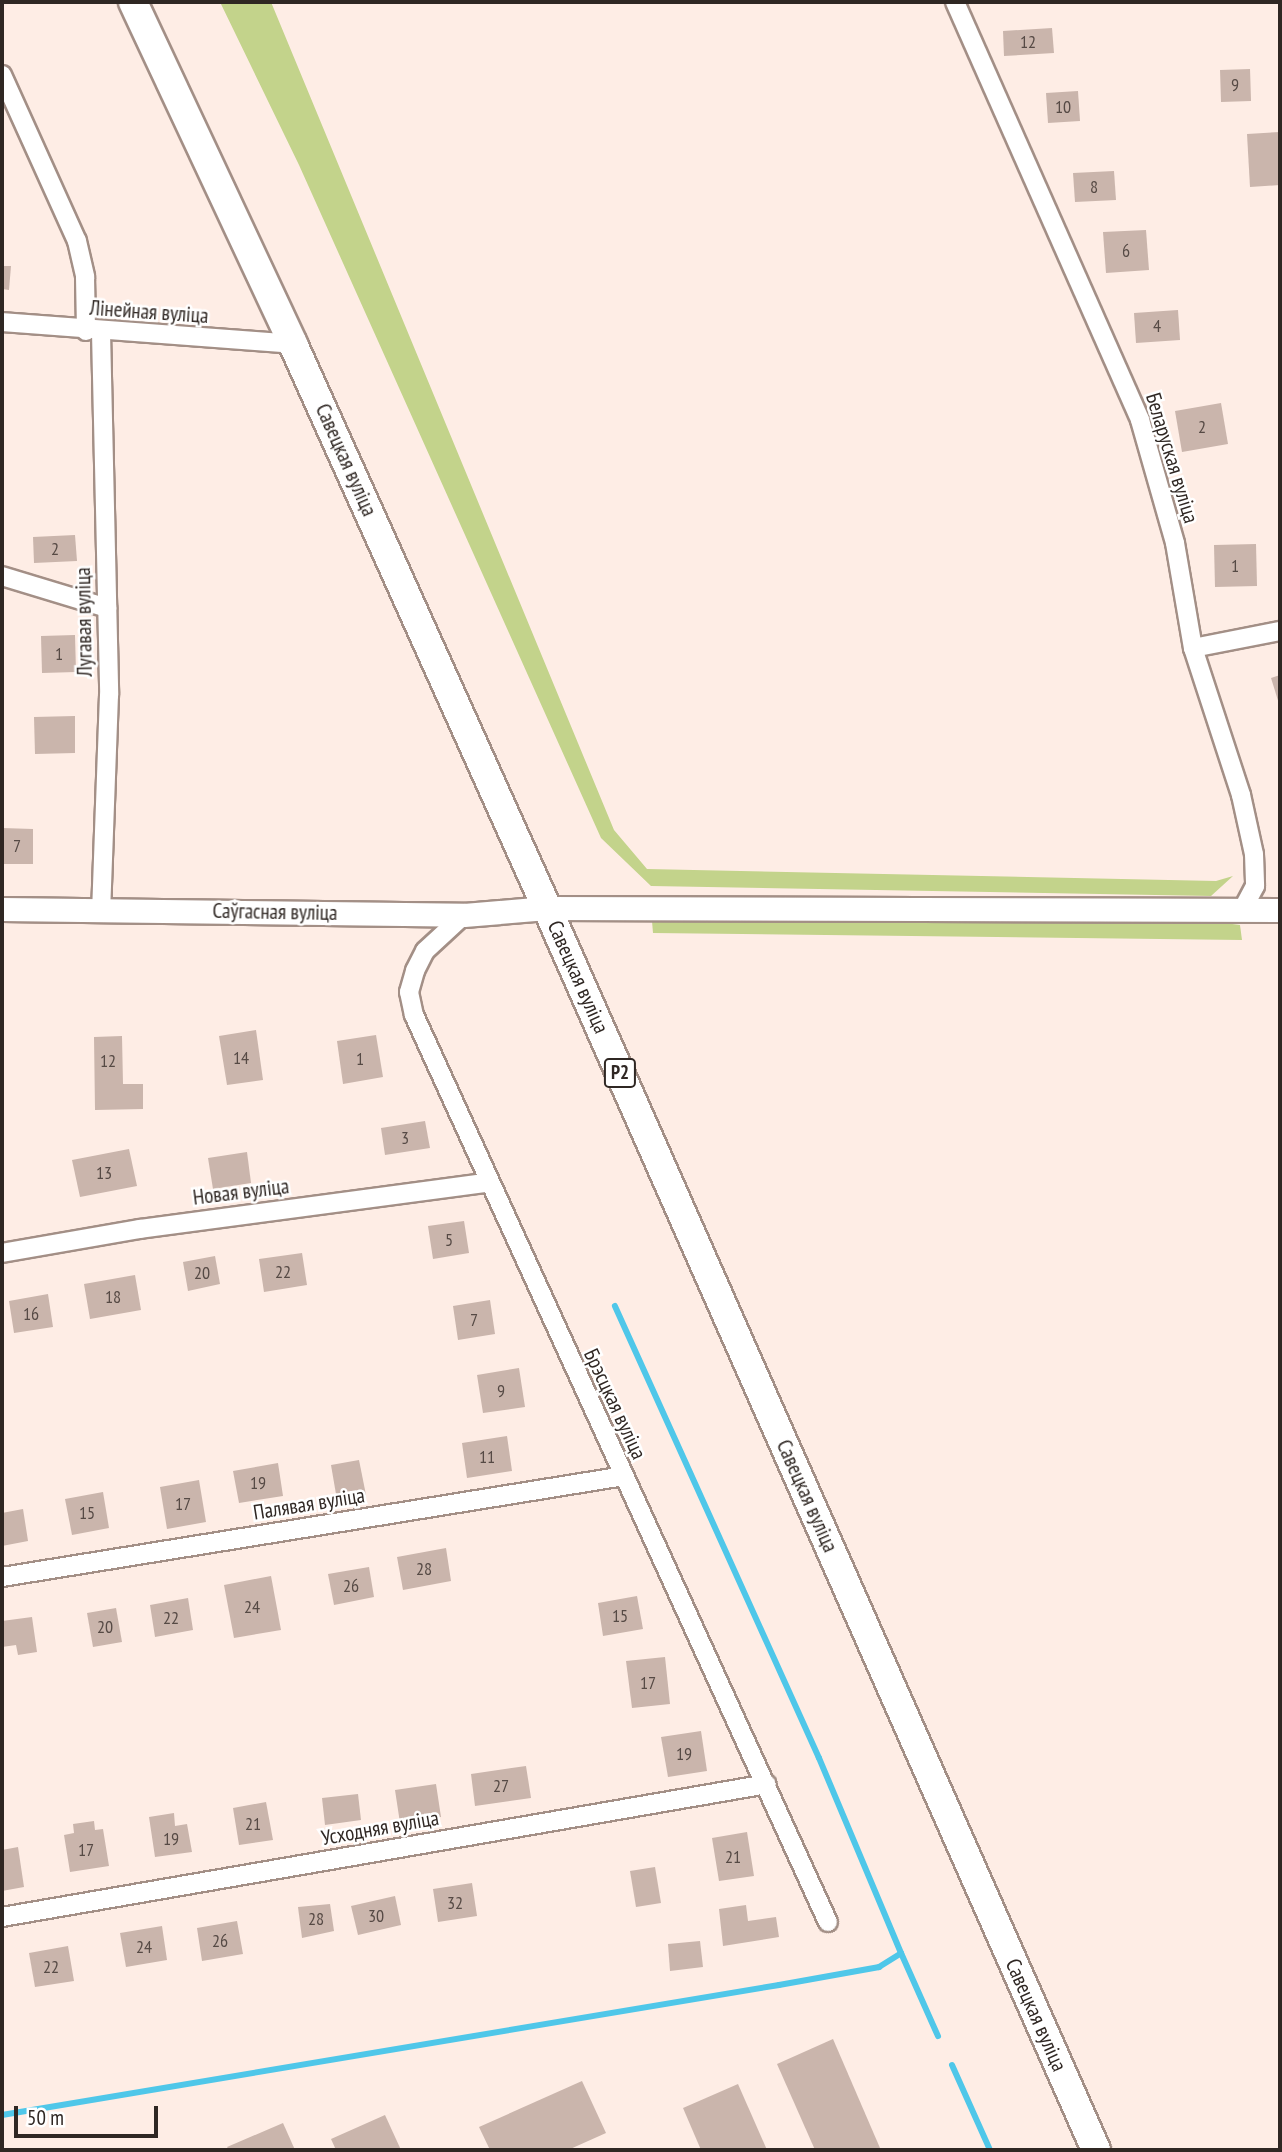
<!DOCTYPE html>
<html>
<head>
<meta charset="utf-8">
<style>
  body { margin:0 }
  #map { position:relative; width:1282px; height:2152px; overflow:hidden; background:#feede5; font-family:"PT Sans Narrow",sans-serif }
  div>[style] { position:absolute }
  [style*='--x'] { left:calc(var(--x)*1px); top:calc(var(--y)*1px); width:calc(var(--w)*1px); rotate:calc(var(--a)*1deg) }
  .green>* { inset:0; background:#c3d38b }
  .stream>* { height:6px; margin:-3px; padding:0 3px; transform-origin:3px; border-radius:3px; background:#4fc7e9 }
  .building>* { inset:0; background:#cab5ac }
  .roads { filter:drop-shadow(2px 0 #a38f86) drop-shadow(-2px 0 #a38f86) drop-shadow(0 2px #a38f86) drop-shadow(0 -2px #a38f86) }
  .minor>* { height:18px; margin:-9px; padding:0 9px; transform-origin:9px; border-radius:9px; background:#fff }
  .tertiary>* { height:23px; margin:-11.5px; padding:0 11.5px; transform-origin:11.5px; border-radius:11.5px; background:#fff }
  .primary>* { height:28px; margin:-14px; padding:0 14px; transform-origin:14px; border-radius:14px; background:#fff }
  span { translate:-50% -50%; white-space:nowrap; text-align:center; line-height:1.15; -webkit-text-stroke:5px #fff; paint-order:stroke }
  .number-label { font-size:18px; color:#564a45 }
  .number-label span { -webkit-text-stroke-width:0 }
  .shield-label span { padding:2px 5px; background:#fff; border:2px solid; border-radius:5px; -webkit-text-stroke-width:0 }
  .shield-label { font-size:19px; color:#2f2723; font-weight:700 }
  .street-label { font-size:21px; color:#2f2723 }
  .frame { position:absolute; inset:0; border:4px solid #2f2723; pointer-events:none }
  .scale { position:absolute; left:14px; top:2106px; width:144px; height:32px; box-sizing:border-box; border:4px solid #2f2723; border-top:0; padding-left:9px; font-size:21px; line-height:24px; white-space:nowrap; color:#2f2723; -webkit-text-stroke:5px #fff; paint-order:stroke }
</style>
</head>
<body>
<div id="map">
  <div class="green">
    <div style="clip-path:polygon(220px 2px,271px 2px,614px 830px,647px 869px,1216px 881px,1233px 876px,1211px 896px,651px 886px,601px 838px,299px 165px)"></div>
    <div style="clip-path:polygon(1186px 918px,1240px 925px,1242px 940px,653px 933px,652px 921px)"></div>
  </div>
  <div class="stream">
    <div style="--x:901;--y:1953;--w:91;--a:66"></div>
    <div style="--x:952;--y:2065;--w:93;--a:65.9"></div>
    <div style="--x:2;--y:2115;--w:788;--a:-9.5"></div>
    <div style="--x:779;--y:1985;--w:102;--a:-10.2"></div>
    <div style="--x:879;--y:1967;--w:26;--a:-32"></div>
    <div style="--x:901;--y:1953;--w:212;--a:-112.8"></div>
    <div style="--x:819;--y:1758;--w:496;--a:-114.3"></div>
  </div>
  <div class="building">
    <div style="clip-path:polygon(1052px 28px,1054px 53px,1004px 56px,1003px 31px)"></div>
    <div style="clip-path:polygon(1250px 69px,1251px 101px,1221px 102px,1220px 70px)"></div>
    <div style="clip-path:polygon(1078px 91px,1080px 121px,1048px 123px,1046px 93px)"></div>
    <div style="clip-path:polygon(1280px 132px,1280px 185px,1250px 187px,1247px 134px)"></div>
    <div style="clip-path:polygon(1114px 171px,1116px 200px,1075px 202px,1073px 173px)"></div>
    <div style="clip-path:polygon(1146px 230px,1149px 270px,1106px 273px,1103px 232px)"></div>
    <div style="clip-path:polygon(2px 266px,11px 266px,9px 290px,2px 289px)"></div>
    <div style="clip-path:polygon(1178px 310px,1180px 340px,1136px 343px,1134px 313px)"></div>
    <div style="clip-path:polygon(1221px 403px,1228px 444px,1182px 452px,1175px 411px)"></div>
    <div style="clip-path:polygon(75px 535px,77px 561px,34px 563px,33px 537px)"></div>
    <div style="clip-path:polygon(1256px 544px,1257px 586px,1215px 587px,1214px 545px)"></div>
    <div style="clip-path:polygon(75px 635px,76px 672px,42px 673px,41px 636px)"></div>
    <div style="clip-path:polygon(1280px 675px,1280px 707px,1271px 678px)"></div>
    <div style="clip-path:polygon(75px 716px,75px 753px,35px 754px,34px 717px)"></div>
    <div style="clip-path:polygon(2px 828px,33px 829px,33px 864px,2px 864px)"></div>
    <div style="clip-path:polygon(256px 1030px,263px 1080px,227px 1085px,219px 1036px)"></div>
    <div style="clip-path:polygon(376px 1035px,383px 1077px,343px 1084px,337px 1041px)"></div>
    <div style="clip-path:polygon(122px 1036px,123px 1084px,143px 1084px,143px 1109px,95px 1110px,94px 1037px)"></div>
    <div style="clip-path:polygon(425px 1121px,430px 1148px,385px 1155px,381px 1128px)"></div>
    <div style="clip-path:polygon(129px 1149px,137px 1186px,80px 1197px,72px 1160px)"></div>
    <div style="clip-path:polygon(247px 1152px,251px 1183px,213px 1189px,208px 1158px)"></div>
    <div style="clip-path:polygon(464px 1221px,469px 1253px,433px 1259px,428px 1226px)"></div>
    <div style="clip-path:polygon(302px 1253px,307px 1285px,264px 1292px,259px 1259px)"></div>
    <div style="clip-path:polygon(215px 1256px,220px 1284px,188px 1291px,183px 1262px)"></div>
    <div style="clip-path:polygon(135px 1275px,141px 1310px,90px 1319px,84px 1284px)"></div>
    <div style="clip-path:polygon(48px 1294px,53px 1327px,14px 1333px,9px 1301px)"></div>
    <div style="clip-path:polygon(490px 1300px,495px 1334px,458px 1340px,453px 1306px)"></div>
    <div style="clip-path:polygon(519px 1368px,525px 1407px,483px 1413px,477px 1375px)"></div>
    <div style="clip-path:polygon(507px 1436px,512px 1471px,467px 1478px,462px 1443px)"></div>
    <div style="clip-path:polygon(359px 1460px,366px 1495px,337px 1500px,331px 1465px)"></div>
    <div style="clip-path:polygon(278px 1463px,283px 1496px,239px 1503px,233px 1471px)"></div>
    <div style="clip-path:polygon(199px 1480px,206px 1522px,167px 1529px,160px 1487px)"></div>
    <div style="clip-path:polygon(103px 1492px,109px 1528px,72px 1535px,65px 1499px)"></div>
    <div style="clip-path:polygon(23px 1509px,28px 1541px,2px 1546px,2px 1513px)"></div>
    <div style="clip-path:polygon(446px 1548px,451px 1581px,403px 1590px,397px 1557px)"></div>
    <div style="clip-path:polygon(369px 1567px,374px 1597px,334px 1605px,328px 1574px)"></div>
    <div style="clip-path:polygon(271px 1576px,281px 1630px,234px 1638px,224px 1585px)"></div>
    <div style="clip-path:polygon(637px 1596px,643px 1629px,603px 1636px,598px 1603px)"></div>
    <div style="clip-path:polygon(188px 1598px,193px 1630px,155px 1637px,150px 1605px)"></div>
    <div style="clip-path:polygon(116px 1608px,122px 1642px,93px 1647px,87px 1613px)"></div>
    <div style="clip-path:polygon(32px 1617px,37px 1652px,18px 1655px,16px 1645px,2px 1647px,2px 1621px)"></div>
    <div style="clip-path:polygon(665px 1657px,670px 1704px,632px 1708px,626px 1661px)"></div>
    <div style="clip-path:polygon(701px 1731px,707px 1771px,668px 1777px,661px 1737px)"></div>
    <div style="clip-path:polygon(526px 1766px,531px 1798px,475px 1806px,471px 1774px)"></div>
    <div style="clip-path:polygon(436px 1784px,441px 1817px,400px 1823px,395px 1790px)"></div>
    <div style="clip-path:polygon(358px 1794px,361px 1820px,325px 1825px,322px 1798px)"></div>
    <div style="clip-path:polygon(266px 1802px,273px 1840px,239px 1845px,233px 1808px)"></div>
    <div style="clip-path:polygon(174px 1813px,175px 1826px,187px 1824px,192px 1852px,155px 1857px,149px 1817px)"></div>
    <div style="clip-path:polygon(94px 1821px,95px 1830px,103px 1829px,109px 1866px,70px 1872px,64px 1835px,74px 1833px,73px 1824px)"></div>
    <div style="clip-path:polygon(747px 1832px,754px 1876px,719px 1881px,712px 1838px)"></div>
    <div style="clip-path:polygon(18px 1847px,24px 1887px,2px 1891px,2px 1850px)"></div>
    <div style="clip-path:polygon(655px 1867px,661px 1903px,636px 1907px,630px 1871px)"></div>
    <div style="clip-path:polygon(472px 1883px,477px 1916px,438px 1922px,433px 1889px)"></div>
    <div style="clip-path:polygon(395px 1896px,401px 1925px,358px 1935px,351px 1906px)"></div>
    <div style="clip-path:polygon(330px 1904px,334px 1931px,302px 1938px,298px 1907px)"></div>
    <div style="clip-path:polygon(746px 1905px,748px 1921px,776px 1917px,779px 1937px,723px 1946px,719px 1909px)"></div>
    <div style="clip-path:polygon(237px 1921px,243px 1954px,202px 1961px,197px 1928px)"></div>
    <div style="clip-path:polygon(162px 1926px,167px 1960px,126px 1967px,120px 1933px)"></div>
    <div style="clip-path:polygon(700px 1941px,703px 1967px,670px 1971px,668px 1944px)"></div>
    <div style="clip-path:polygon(68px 1946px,74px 1981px,35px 1987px,29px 1953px)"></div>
    <div style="clip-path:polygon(833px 2039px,880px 2148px,876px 2150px,815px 2150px,777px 2064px)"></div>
    <div style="clip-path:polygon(582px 2081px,606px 2133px,568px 2150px,490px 2150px,479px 2127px)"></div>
    <div style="clip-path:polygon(738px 2084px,767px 2150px,701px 2150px,683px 2108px)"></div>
    <div style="clip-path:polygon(385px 2115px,401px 2150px,336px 2150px,331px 2139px)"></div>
    <div style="clip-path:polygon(283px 2123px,295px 2150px,229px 2150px,227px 2147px)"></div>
  </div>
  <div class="roads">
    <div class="minor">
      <div style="--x:955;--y:2;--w:457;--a:66.1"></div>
      <div style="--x:1140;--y:420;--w:128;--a:74.1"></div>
      <div style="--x:1175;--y:543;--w:107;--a:80.3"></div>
      <div style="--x:1193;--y:648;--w:155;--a:71.9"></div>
      <div style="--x:1241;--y:795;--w:60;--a:77.6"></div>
      <div style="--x:1254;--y:854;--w:32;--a:88"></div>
      <div style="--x:1255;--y:886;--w:26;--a:118"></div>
      <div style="--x:2;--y:75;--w:182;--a:65.7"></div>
      <div style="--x:77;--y:241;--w:37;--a:77"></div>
      <div style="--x:85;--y:277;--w:54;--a:88.9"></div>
      <div style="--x:2;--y:322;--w:292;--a:4.3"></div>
      <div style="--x:101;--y:332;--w:363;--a:88.7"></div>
      <div style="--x:109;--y:695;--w:215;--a:92.1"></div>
      <div style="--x:2;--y:576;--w:110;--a:16.9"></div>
      <div style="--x:1193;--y:648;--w:89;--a:-11.1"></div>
      <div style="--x:464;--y:915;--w:53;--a:137.3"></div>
      <div style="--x:425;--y:951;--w:22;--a:117"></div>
      <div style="--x:415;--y:971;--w:22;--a:106"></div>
      <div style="--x:409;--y:992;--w:24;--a:78"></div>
      <div style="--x:414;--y:1015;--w:997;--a:65.47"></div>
      <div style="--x:2;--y:1253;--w:140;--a:-9.9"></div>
      <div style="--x:140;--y:1229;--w:350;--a:-7.6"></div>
      <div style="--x:2;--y:1577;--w:630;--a:-9.22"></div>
      <div style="--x:2;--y:1917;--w:776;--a:-9.86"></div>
    </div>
    <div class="tertiary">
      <div style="--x:2;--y:909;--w:462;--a:0.7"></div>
      <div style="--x:464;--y:915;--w:83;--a:-4.8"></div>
      <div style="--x:547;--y:908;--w:733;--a:0.16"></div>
    </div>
    <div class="primary">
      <div style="--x:133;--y:2;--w:378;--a:64.9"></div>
      <div style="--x:293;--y:344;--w:619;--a:65.76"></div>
      <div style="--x:547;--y:908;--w:1358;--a:66.15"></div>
    </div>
  </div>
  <div class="number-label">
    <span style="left:1028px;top:42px">12</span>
    <span style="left:1235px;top:85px">9</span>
    <span style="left:1063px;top:107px">10</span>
    <span style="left:1094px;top:187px">8</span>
    <span style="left:1126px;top:251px">6</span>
    <span style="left:1157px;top:326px">4</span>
    <span style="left:1202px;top:427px">2</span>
    <span style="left:55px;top:549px">2</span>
    <span style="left:1235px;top:566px">1</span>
    <span style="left:59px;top:654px">1</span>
    <span style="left:17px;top:846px">7</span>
    <span style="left:241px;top:1058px">14</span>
    <span style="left:360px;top:1059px">1</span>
    <span style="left:108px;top:1061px">12</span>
    <span style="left:405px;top:1138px">3</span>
    <span style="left:104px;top:1173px">13</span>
    <span style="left:449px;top:1240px">5</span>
    <span style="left:283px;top:1272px">22</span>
    <span style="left:202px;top:1273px">20</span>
    <span style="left:113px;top:1297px">18</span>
    <span style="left:31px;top:1314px">16</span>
    <span style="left:474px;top:1320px">7</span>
    <span style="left:501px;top:1391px">9</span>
    <span style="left:487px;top:1457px">11</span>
    <span style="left:258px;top:1483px">19</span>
    <span style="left:183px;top:1504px">17</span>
    <span style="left:87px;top:1513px">15</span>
    <span style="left:424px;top:1569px">28</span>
    <span style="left:351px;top:1586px">26</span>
    <span style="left:252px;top:1607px">24</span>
    <span style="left:620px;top:1616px">15</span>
    <span style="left:171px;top:1618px">22</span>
    <span style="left:105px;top:1627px">20</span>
    <span style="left:648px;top:1683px">17</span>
    <span style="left:684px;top:1754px">19</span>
    <span style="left:501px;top:1786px">27</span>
    <span style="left:253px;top:1824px">21</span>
    <span style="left:171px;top:1839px">19</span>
    <span style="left:86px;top:1850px">17</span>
    <span style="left:733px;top:1857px">21</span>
    <span style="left:455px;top:1903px">32</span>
    <span style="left:376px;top:1916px">30</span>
    <span style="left:316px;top:1919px">28</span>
    <span style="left:220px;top:1941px">26</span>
    <span style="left:144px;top:1947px">24</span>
    <span style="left:51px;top:1967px">22</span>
  </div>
  <div class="shield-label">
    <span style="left:620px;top:1073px">Р2</span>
  </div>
  <div class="street-label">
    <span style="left:149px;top:312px;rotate:4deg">Лінейная вуліца</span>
    <span style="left:1172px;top:458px;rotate:73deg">Беларуская вуліца</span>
    <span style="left:346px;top:460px;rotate:66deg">Савецкая вуліца</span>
    <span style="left:84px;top:622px;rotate:-91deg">Лугавая вуліца</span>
    <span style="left:275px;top:912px;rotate:1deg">Саўгасная вуліца</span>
    <span style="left:578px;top:977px;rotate:66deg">Савецкая вуліца</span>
    <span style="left:241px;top:1192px;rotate:-7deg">Новая вуліца</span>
    <span style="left:615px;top:1404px;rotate:65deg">Брэсцкая вуліца</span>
    <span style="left:807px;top:1496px;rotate:66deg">Савецкая вуліца</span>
    <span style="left:309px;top:1504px;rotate:-9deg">Палявая вуліца</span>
    <span style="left:380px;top:1828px;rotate:-10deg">Усходняя вуліца</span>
    <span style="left:1036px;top:2015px;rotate:66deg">Савецкая вуліца</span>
  </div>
  <div class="frame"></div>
  <div class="scale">50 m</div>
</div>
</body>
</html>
